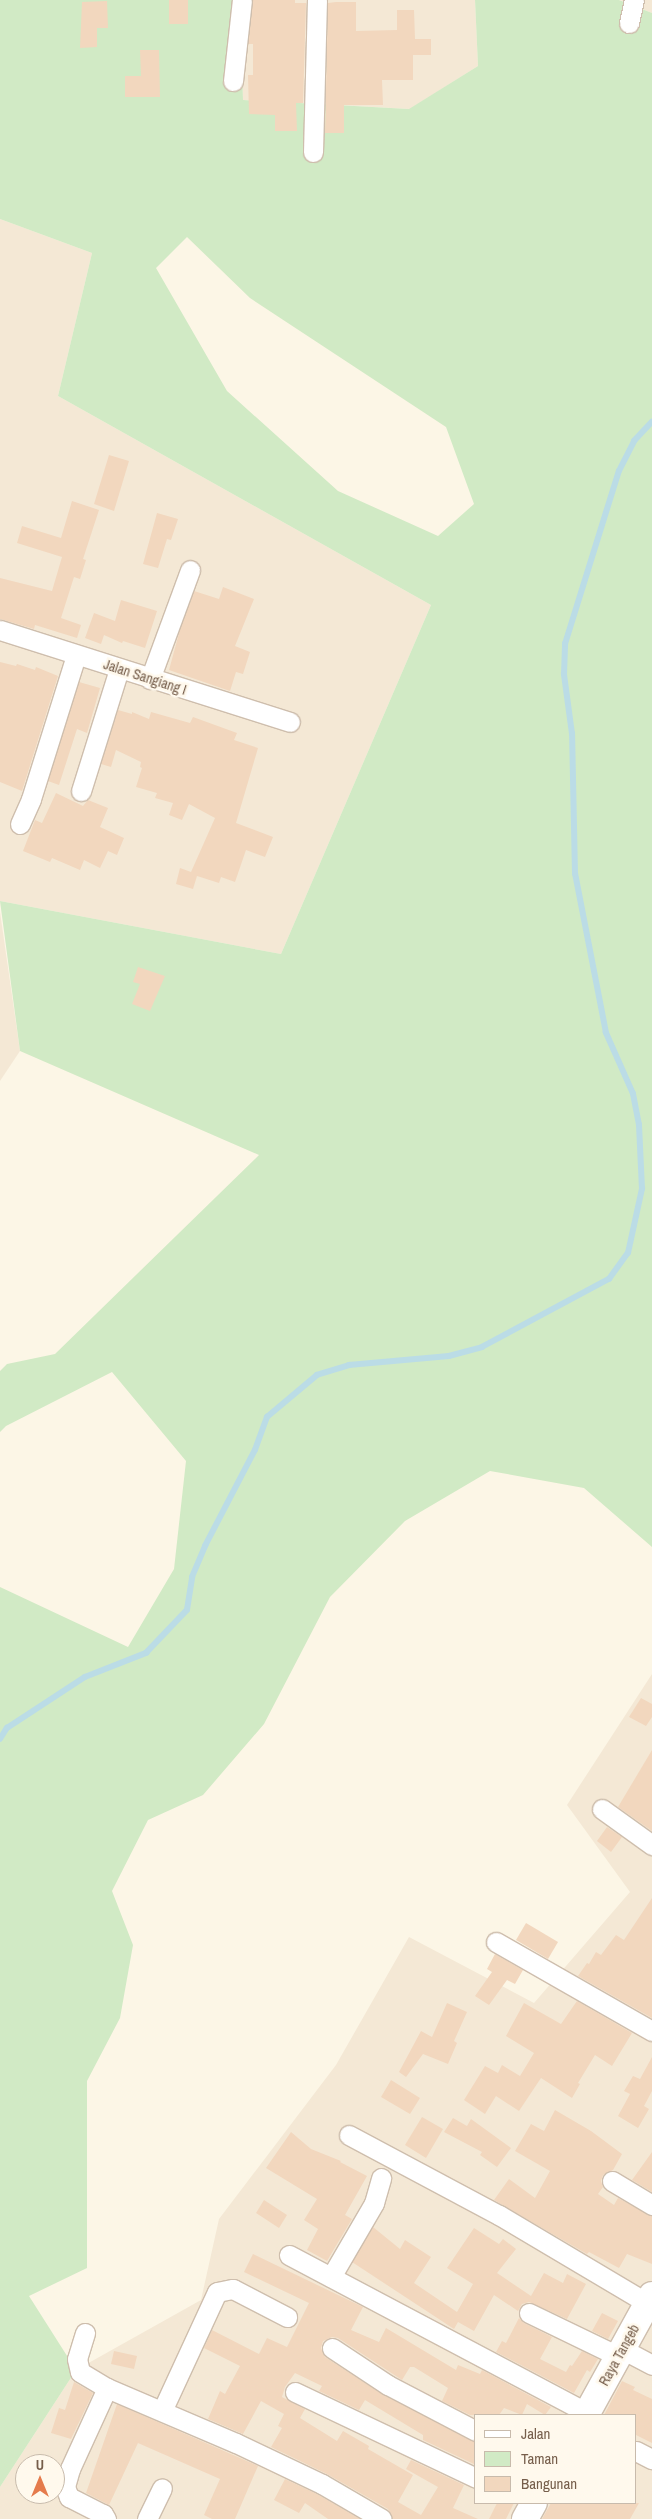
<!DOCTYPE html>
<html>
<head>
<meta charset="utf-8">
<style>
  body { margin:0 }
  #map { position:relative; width:652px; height:2519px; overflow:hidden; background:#fcf6e6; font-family:"Archivo Narrow",sans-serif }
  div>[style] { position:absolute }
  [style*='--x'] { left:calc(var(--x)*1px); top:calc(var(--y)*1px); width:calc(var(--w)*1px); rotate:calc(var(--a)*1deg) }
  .residential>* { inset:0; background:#f4e8d5 }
  .green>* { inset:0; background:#d1eac5 }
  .stream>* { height:5.5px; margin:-2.75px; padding:0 2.75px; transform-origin:2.75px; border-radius:2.75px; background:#bbdce6 }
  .building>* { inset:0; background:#f2d7be }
  .roads { filter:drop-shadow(1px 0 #cebead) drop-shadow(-1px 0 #cebead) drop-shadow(0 1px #cebead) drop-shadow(0 -1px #cebead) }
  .street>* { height:19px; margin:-9.5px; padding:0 9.5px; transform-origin:9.5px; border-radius:9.5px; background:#fff }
  .secondary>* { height:26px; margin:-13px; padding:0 13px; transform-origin:13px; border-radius:13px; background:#fff }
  span { translate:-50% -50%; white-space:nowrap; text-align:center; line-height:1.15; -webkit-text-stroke:5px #fff9ed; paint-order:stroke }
  .street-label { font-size:14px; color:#765e4b }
  .legend { position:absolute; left:474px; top:2414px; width:162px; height:90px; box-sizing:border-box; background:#fff9ed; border:1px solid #c8bbac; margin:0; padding:6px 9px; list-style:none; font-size:15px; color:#765e4b }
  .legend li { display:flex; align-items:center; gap:10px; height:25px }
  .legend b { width:25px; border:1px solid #c8bbac }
  .north { position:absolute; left:15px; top:2454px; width:50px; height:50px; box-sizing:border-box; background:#fff9ed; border:1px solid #c8bbac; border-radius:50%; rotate:0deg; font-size:14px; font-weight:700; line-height:20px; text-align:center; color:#765e4b }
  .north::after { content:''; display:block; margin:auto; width:18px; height:22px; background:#e57b4c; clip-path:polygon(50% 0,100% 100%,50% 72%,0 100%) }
</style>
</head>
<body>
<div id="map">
  <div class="residential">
    <div style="clip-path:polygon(240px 0,475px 0,478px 66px,410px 109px,243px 100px)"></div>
    <div style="clip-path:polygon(620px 0,652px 0,652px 13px)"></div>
    <div style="clip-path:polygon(0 219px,92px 253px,58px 396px,431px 605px,281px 954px,0 901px)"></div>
    <div style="clip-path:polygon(0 912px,20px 1051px,0 1081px)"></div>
    <div style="clip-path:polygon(evenodd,652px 1674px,652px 2519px,0 2519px,0 2487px,76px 2370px,201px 2300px,219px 2219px,336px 2065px,409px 1937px,534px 2003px,630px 1892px,567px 1805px,652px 1674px,476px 2415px,636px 2415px,636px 2503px,476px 2503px,476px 2415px,652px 1674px,25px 2464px,55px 2464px,55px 2494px,25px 2494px,25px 2464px)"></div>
  </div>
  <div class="green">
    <div style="clip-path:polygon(evenodd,0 0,240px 0,243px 100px,409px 109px,478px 66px,475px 0,619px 0,652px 13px,652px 1547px,584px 1488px,490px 1471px,405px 1521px,330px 1597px,264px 1724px,203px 1795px,148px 1820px,112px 1891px,133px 1945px,120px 2018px,87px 2081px,87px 2268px,29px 2296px,76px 2370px,0 2487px,0 1587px,128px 1647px,174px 1569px,186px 1461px,112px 1372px,6px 1426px,0 1432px,0 1371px,7px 1364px,55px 1354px,259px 1155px,20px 1051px,0 901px,281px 954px,431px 605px,58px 396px,92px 253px,0 219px,0 0,187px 237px,250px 298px,446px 427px,474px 504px,438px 536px,338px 491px,227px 391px,156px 268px,187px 237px)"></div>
  </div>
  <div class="stream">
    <div style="--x:0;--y:1739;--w:13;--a:-58"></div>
    <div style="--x:7;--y:1728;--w:93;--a:-33.2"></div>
    <div style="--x:85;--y:1677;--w:66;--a:-21.5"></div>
    <div style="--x:146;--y:1653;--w:59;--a:-46.4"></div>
    <div style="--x:187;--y:1610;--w:33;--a:-81"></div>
    <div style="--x:192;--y:1577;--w:34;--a:-67"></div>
    <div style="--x:205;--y:1546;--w:108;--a:-62.5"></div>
    <div style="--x:255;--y:1450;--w:35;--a:-70"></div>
    <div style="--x:267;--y:1417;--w:65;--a:-40"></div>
    <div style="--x:317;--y:1375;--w:34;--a:-17"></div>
    <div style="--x:349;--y:1365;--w:100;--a:-5.1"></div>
    <div style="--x:449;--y:1356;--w:34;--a:-15"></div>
    <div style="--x:482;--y:1347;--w:144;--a:-28.2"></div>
    <div style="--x:609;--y:1279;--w:32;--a:-54"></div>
    <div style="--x:628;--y:1253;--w:66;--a:-77.7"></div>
    <div style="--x:642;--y:1189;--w:64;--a:-92.7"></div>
    <div style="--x:639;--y:1125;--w:32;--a:-101"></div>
    <div style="--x:633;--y:1094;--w:67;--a:-113.9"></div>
    <div style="--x:606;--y:1033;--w:162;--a:-101"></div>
    <div style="--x:575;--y:874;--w:140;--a:-91.2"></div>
    <div style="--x:572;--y:734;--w:60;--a:-97.7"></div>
    <div style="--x:564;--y:675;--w:31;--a:-88"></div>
    <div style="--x:565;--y:644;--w:181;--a:-72.7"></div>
    <div style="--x:619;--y:471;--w:34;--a:-63"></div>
    <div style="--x:634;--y:441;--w:26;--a:-47"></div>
  </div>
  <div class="building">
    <div style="clip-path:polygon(169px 0,188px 0,188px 24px,169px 24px)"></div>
    <div style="clip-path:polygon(253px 0,295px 0,295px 3px,306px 3px,303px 103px,296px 103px,297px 131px,275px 131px,275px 115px,249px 114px,248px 75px,253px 75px,253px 44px,248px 44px)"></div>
    <div style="clip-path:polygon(107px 1px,108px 28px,97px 28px,97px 47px,80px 48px,82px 2px)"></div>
    <div style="clip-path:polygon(336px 2px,356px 2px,356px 31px,397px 30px,397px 10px,414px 10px,415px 39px,431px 39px,431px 55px,413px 55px,413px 80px,382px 80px,383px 105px,344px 105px,344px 133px,325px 133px,328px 3px)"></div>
    <div style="clip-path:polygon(140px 50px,159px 50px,160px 97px,125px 97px,125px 76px,141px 76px)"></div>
    <div style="clip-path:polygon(109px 455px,129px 461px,114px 511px,94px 504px)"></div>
    <div style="clip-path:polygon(72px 501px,99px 510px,83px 559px,86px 560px,80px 579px,74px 577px,61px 618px,81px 625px,77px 638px,35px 625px,34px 629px,0 619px,0 578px,52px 591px,62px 557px,17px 543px,22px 526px,61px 538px)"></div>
    <div style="clip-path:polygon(157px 513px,178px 519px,171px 540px,167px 539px,158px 568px,143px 564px)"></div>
    <div style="clip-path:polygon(223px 587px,254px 599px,235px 646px,250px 652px,243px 674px,236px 672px,230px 691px,169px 670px,181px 626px,194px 591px,219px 599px)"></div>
    <div style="clip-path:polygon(121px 600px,157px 611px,145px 648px,123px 641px,122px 643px,104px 635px,101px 644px,85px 638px,94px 613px,115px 621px)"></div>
    <div style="clip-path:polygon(0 662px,16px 666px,17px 664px,35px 670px,36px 667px,58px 676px,22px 791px,0 782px)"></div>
    <div style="clip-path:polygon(79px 682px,100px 688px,87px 733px,77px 729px,59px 785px,48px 781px)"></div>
    <div style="clip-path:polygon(118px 710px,132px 714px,132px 712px,149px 719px,151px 712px,190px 723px,193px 717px,237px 733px,234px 740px,258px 748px,236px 823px,273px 837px,265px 857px,246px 850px,235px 882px,221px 877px,219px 883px,197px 876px,193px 889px,176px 884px,180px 868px,191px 872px,215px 818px,189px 804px,182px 820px,169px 815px,173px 803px,155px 798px,157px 793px,136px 787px,142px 768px,140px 767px,141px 762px,116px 750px,111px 767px,101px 764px)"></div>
    <div style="clip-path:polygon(56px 793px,83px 806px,88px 800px,108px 808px,100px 827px,124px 838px,117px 855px,108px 851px,100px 868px,84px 860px,80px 870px,52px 858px,50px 862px,23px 851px,35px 820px,42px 823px)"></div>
    <div style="clip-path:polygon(138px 967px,165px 976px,150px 1011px,132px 1004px,140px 984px,133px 982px)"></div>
    <div style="clip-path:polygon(641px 1698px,652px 1704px,652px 1717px,646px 1726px,629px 1717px)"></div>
    <div style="clip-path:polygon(652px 1750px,652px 1831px,618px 1807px)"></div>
    <div style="clip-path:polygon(607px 1827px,622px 1837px,611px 1852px,597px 1841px)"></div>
    <div style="clip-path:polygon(652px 1898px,652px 2018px,578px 1976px,587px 1963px,589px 1964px,596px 1952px,601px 1955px,616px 1935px,624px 1940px)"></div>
    <div style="clip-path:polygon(526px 1923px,558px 1942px,548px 1959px,516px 1940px)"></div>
    <div style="clip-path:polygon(495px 1954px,523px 1970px,515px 1984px,507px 1980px,489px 2005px,475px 1996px,492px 1972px,487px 1969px)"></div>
    <div style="clip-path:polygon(577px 2001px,632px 2033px,612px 2066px,595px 2055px,578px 2083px,580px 2084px,572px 2098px,541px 2078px,519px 2111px,496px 2096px,485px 2114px,464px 2100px,485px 2066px,498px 2073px,502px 2065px,520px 2076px,534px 2053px,506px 2036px,524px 2003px,561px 2024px)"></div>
    <div style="clip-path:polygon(447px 2003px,467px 2012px,454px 2041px,457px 2043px,448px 2064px,423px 2054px,406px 2077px,399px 2072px,421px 2031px,432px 2037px)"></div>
    <div style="clip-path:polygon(652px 2057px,652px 2091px,644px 2106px,649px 2109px,638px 2128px,618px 2116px,630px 2094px,624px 2091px,633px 2076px,640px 2079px)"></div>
    <div style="clip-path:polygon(391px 2080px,420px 2098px,410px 2114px,381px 2097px)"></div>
    <div style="clip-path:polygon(555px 2110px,591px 2131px,622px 2154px,613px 2170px,603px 2175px,601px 2181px,603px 2187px,598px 2194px,614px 2205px,618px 2198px,652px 2216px,652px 2264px,627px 2254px,619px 2268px,589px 2252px,587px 2254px,494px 2200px,509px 2179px,535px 2198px,550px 2171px,515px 2151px,531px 2124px,544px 2131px)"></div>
    <div style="clip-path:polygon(422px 2117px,443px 2129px,426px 2158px,405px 2145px)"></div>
    <div style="clip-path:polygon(453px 2118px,467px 2126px,471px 2119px,511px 2148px,497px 2167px,480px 2155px,482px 2152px,444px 2132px)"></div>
    <div style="clip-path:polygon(291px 2132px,311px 2149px,341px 2161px,340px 2162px,367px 2176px,345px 2215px,352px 2219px,327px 2261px,307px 2250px,318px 2229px,304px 2220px,317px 2199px,266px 2168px)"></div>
    <div style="clip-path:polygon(652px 2152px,652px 2192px,632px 2180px)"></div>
    <div style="clip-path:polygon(264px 2200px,287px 2215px,279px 2228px,256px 2213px)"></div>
    <div style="clip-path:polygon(373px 2227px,400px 2249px,405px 2240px,431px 2257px,414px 2283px,457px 2312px,473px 2284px,447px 2268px,474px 2228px,499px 2244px,503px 2239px,516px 2249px,497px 2273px,531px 2296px,544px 2273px,563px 2283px,567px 2274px,586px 2284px,567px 2319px,529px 2302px,522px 2304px,518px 2311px,494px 2295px,474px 2331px,458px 2322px,454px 2329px,352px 2262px)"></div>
    <div style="clip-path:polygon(253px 2254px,363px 2307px,351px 2330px,379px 2342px,386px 2328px,456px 2370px,458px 2365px,480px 2374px,482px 2370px,551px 2407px,545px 2415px,527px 2404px,522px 2415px,504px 2408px,499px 2415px,470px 2415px,442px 2401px,448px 2388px,414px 2367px,410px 2367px,402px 2380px,338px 2338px,332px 2337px,323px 2341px,321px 2348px,325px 2357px,382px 2394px,476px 2442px,476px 2465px,423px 2440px,423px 2435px,365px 2400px,359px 2410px,319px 2391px,322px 2386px,295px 2373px,285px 2387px,282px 2397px,305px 2409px,300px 2418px,337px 2441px,343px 2431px,369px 2446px,368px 2449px,413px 2475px,398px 2502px,421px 2515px,438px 2487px,406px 2469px,411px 2460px,464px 2485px,453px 2508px,478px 2519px,393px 2519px,388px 2509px,327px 2474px,271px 2447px,282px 2428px,278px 2426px,284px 2414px,261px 2401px,243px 2434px,208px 2419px,220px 2391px,225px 2394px,240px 2366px,204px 2348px,212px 2330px,259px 2354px,267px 2338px,287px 2347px,309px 2303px,244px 2272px)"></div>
    <div style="clip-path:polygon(602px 2313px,618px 2321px,608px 2339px,592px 2331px)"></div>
    <div style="clip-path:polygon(519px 2318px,524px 2323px,552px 2337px,540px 2359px,566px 2372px,570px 2365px,572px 2366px,582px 2351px,598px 2359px,590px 2372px,587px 2370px,574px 2393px,496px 2352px,502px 2341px,506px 2343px)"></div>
    <div style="clip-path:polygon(114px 2351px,137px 2356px,134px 2369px,111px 2364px)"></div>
    <div style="clip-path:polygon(622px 2381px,635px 2387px,633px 2390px,652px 2399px,652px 2443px,636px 2435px,636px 2415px,604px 2415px)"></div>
    <div style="clip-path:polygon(74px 2382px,93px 2393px,71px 2439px,51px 2433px,59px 2408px,65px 2410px)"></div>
    <div style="clip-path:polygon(117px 2404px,258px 2466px,235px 2519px,212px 2519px,204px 2515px,220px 2479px,138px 2443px,109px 2505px,86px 2493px)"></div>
    <div style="clip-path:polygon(285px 2479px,317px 2494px,360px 2519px,328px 2519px,305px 2503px,299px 2513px,274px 2500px)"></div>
    <div style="clip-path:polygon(497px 2503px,514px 2503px,506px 2519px,489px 2519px)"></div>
    <div style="clip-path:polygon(551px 2503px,639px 2503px,630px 2519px,542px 2519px)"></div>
  </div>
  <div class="roads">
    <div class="street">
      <div style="--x:629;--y:23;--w:24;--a:-78"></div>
      <div style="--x:233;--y:81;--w:81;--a:-83.7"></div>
      <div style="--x:313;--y:152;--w:152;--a:-88.5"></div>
      <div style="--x:0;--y:630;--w:304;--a:17.6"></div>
      <div style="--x:150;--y:679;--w:116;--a:-69.8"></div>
      <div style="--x:81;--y:791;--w:128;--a:-72.7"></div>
      <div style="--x:20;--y:824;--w:27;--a:-66"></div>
      <div style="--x:31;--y:799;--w:151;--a:-72.6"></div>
      <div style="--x:602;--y:1809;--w:62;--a:35.8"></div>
      <div style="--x:496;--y:1942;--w:180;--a:29.7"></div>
      <div style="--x:349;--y:2135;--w:170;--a:28.1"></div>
      <div style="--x:499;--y:2215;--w:172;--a:30.7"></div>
      <div style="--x:612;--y:2181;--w:47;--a:31"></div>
      <div style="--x:289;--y:2255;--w:337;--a:27.9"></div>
      <div style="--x:331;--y:2277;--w:86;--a:-59.8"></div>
      <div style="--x:374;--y:2203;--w:26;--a:-74"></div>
      <div style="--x:529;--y:2313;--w:99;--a:25.8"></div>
      <div style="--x:85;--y:2333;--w:27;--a:107"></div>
      <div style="--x:77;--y:2359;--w:13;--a:77"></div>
      <div style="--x:80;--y:2372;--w:31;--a:31"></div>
      <div style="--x:107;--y:2388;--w:89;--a:114.6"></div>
      <div style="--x:70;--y:2469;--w:19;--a:106"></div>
      <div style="--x:65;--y:2487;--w:11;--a:68"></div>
      <div style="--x:69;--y:2497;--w:38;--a:27"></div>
      <div style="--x:103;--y:2514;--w:6;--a:59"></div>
      <div style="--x:332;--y:2348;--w:67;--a:33.5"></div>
      <div style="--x:388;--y:2385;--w:99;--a:27.6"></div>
      <div style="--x:622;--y:2349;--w:34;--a:28"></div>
      <div style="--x:107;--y:2388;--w:140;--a:23.1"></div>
      <div style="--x:236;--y:2443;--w:95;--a:25.5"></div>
      <div style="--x:322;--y:2484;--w:69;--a:30.3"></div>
      <div style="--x:295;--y:2392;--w:200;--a:25.4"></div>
      <div style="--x:162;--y:2411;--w:131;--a:-65.2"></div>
      <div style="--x:217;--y:2292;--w:16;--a:-11"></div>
      <div style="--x:233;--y:2289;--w:61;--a:27.4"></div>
      <div style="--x:636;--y:2451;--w:18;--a:27"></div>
      <div style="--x:147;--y:2519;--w:34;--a:-64"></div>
    </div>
    <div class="secondary">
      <div style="--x:586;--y:2415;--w:137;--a:-61.2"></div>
      <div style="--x:525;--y:2519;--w:18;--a:-61"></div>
    </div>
  </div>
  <div class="street-label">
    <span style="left:145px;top:677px;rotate:18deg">Jalan Sangiang I</span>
    <span style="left:619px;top:2355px;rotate:-61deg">Raya Tangeb</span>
  </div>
  <ul class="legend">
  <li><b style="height:6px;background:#fff"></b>Jalan</li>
  <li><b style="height:14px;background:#d1eac5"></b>Taman</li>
  <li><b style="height:14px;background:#f2d7be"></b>Bangunan</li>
  </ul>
  <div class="north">U</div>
</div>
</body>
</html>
